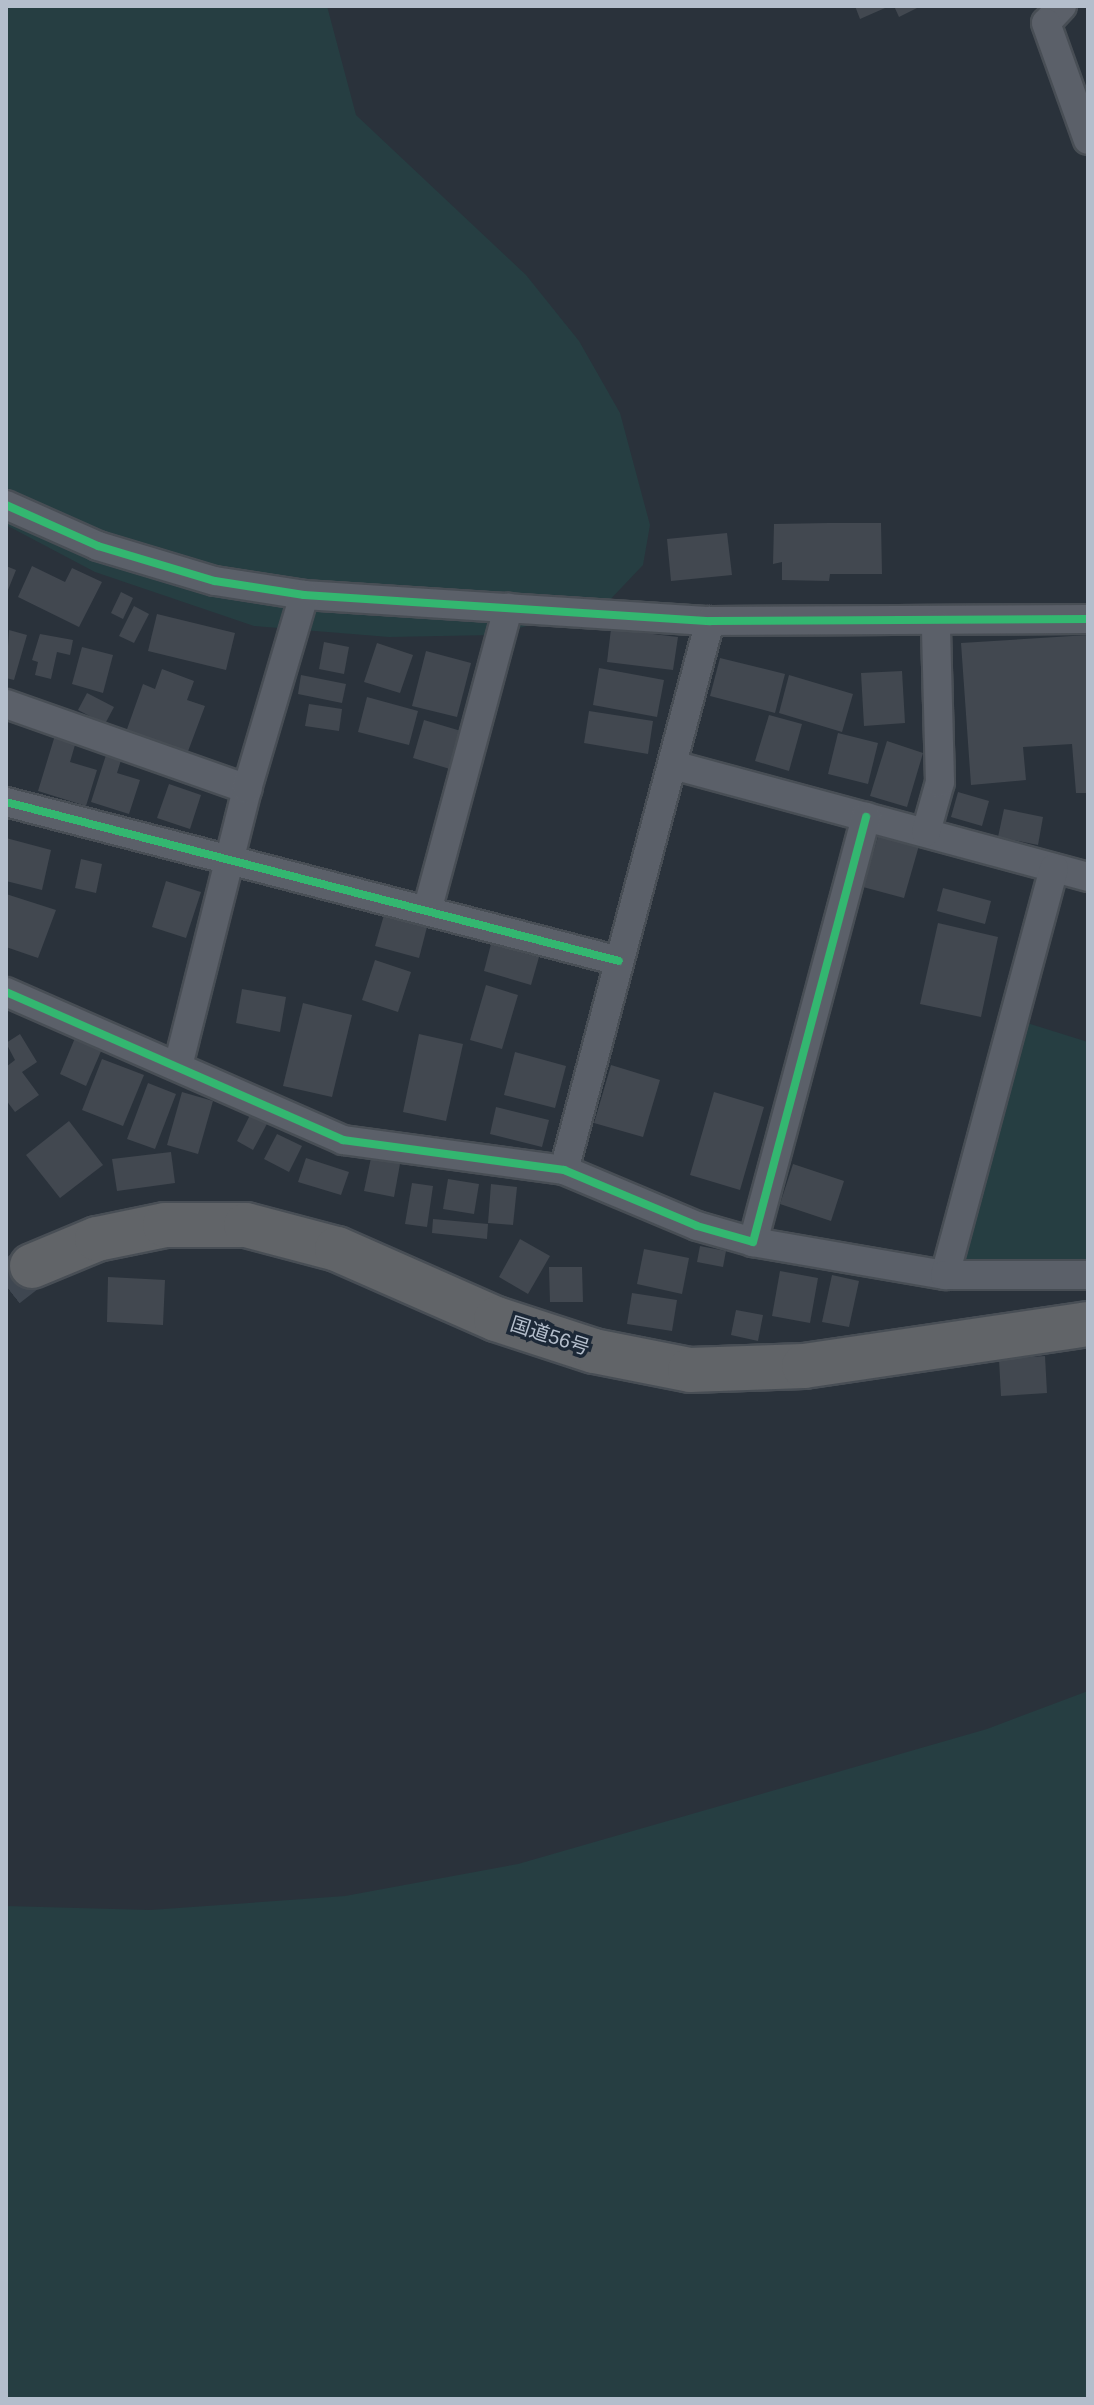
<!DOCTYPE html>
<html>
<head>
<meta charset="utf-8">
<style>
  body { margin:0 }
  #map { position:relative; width:1094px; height:2405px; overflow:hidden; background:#2a323b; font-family:Helvetica,"Noto Sans JP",sans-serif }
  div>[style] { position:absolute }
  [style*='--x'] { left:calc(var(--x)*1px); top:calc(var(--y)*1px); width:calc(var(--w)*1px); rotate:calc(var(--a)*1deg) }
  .green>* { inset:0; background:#263e42 }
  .building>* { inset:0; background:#424850 }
  .highway-tunnel>* { height:44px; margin-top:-22px; transform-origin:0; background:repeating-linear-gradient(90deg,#3f4751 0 44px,transparent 0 66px) }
  .roads { filter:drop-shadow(2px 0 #484e55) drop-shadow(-2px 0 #484e55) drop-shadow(0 2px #484e55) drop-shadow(0 -2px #484e55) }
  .street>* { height:28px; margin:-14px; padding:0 14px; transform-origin:14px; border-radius:14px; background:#5b6069 }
  .highway>* { height:44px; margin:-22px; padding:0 22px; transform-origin:22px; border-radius:22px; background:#616468 }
  .cycleway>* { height:8px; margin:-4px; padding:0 4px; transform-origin:4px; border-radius:4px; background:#33b770 }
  span { translate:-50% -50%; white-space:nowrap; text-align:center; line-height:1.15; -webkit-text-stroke:7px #1c2837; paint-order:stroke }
  .street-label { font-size:20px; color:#b4becc }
  .frame { position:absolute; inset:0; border:8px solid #b4becc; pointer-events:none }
</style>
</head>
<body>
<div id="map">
  <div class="green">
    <div style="clip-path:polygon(6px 6px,327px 6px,356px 115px,526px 275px,579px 341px,620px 413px,650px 525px,643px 565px,605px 605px,493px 635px,389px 637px,254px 626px,95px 572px,6px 525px)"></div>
    <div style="clip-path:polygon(1014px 1019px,1088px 1042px,1088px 1275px,945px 1275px)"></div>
    <div style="clip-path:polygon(1088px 1691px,1088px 2399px,6px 2399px,6px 1906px,150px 1910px,345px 1896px,518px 1864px,987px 1729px)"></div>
  </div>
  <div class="building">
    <div style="clip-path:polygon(855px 6px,884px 6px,885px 8px,860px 19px)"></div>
    <div style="clip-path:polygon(894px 6px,921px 6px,899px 17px)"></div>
    <div style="clip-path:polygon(829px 523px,881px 523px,882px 574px,830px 574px,829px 581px,782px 580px,782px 562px,773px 564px,774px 524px)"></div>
    <div style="clip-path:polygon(727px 533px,732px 575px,671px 581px,667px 539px)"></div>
    <div style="clip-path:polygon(6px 566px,16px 570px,8px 590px,6px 589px)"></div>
    <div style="clip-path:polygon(32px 566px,65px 582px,72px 568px,102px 582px,79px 627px,18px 597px)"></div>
    <div style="clip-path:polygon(121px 592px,133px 598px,123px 619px,111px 613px)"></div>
    <div style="clip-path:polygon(134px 606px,149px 614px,134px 643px,119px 636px)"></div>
    <div style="clip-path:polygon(157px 614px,235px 633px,226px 670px,148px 651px)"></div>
    <div style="clip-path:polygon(611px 629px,678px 637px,673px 670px,607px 662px)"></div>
    <div style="clip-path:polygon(9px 630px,27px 635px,14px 680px,6px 678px)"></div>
    <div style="clip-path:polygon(40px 634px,73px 640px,70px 655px,57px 652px,51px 679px,35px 675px,38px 662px,32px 660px)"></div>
    <div style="clip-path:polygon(1088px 635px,1088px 793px,1076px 793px,1072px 744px,1023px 747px,1026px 780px,971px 785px,961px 643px)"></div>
    <div style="clip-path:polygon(324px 642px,349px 647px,344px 674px,319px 669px)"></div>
    <div style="clip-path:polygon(377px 643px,413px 655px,400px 693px,364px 682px)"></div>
    <div style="clip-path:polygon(82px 647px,113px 655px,103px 693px,72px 684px)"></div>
    <div style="clip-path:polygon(426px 651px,471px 663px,457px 717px,412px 706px)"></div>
    <div style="clip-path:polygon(720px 658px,785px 674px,775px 713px,710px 696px)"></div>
    <div style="clip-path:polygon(599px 668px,664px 680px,657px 717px,593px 705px)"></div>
    <div style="clip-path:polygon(162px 669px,194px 681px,187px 700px,205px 706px,187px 754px,126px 732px,143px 684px,155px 689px)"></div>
    <div style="clip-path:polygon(902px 671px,905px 723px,864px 726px,861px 673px)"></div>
    <div style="clip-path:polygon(301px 675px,346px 684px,342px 703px,298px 694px)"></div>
    <div style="clip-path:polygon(789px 675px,853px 694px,842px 732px,779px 713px)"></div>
    <div style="clip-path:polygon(87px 693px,114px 707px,105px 724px,78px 710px)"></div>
    <div style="clip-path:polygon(367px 697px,418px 711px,409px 745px,358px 732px)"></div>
    <div style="clip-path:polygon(309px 704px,342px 709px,339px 731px,305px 726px)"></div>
    <div style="clip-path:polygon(589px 711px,653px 721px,648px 754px,584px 743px)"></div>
    <div style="clip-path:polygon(769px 715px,802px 724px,789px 771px,755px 761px)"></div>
    <div style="clip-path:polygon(424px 720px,461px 731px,450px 769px,413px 758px)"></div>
    <div style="clip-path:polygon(56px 732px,77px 738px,70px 762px,97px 770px,86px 806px,38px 791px)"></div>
    <div style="clip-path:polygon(838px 733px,878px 743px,868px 784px,828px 774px)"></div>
    <div style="clip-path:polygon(887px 741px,923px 753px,907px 807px,870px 796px)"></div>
    <div style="clip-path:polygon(107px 752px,122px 757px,117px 773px,140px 780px,129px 814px,91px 802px)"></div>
    <div style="clip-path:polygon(169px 784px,201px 795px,190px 829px,157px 818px)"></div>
    <div style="clip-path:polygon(958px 792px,989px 801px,982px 826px,951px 817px)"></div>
    <div style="clip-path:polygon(1004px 809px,1043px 817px,1038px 845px,998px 837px)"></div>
    <div style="clip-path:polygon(880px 830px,920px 842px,904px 898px,863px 887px)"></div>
    <div style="clip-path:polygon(6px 838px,51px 850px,42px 890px,6px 881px)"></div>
    <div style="clip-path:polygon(81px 859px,102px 864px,96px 893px,75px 888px)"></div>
    <div style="clip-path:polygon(166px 881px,201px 892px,186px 938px,152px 927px)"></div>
    <div style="clip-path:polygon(943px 888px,991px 901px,985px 924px,937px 911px)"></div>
    <div style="clip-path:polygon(6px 894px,56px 910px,38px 958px,6px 947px)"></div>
    <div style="clip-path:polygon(384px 915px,427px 927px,419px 958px,375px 946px)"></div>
    <div style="clip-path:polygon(938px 923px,998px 937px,981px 1017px,920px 1004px)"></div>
    <div style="clip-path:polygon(491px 944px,539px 957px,531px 985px,484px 971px)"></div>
    <div style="clip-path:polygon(375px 960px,411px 972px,398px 1012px,362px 1000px)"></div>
    <div style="clip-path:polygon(486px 985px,518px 995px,502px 1049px,470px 1040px)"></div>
    <div style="clip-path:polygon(242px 989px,286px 997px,280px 1032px,236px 1023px)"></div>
    <div style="clip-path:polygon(303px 1003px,352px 1015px,332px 1097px,283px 1086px)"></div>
    <div style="clip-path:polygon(20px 1034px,37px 1062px,22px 1072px,39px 1095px,15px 1112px,6px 1100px,6px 1067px,15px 1060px,6px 1043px)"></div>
    <div style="clip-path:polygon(419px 1034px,463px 1044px,446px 1121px,403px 1112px)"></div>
    <div style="clip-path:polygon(75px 1038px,102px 1049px,86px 1086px,60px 1074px)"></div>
    <div style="clip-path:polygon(515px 1052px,566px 1066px,555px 1108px,504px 1095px)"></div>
    <div style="clip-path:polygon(102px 1059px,144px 1075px,123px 1126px,82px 1110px)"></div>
    <div style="clip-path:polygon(611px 1065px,660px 1080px,643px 1137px,594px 1123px)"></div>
    <div style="clip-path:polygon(148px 1083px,176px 1094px,155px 1149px,127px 1139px)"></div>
    <div style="clip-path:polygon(182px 1092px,213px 1101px,198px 1154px,167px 1145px)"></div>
    <div style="clip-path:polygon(714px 1092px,764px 1107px,740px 1190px,690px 1175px)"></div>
    <div style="clip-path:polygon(496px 1107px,549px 1120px,542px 1147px,490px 1134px)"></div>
    <div style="clip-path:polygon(252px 1111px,269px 1120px,253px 1150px,237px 1141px)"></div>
    <div style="clip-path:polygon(69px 1121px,103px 1165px,60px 1198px,26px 1155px)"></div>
    <div style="clip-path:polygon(277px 1134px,302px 1146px,289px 1172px,264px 1159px)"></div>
    <div style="clip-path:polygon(171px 1152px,175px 1183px,117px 1191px,112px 1159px)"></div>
    <div style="clip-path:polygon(306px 1158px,349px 1172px,341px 1195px,298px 1182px)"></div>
    <div style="clip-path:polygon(371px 1158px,400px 1164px,394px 1197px,364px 1191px)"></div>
    <div style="clip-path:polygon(793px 1164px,844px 1181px,831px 1221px,780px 1204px)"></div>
    <div style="clip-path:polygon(448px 1179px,479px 1184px,474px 1214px,443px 1209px)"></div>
    <div style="clip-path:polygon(412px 1183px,433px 1186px,427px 1227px,405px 1224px)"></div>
    <div style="clip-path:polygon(491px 1184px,517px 1187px,513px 1225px,488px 1223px)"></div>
    <div style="clip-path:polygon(433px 1219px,488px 1224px,487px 1239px,432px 1233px)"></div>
    <div style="clip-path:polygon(520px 1239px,550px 1256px,528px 1294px,499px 1277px)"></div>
    <div style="clip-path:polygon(700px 1246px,726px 1251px,723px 1267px,697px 1262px)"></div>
    <div style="clip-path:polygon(644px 1249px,689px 1258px,682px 1294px,637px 1284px)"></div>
    <div style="clip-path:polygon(549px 1267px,582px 1267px,583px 1302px,550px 1302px)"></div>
    <div style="clip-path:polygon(780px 1271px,818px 1278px,810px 1323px,772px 1316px)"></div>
    <div style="clip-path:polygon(832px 1275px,859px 1281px,849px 1327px,822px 1322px)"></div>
    <div style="clip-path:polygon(108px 1277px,165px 1280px,163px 1325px,107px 1322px)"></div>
    <div style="clip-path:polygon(632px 1293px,677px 1300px,672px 1331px,627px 1324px)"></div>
    <div style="clip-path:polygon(736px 1310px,763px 1315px,758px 1341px,731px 1335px)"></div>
    <div style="clip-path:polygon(1045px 1356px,1047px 1393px,1001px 1396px,999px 1359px)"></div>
  </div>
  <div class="highway-tunnel">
    <div style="--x:6;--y:1286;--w:33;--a:-38"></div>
  </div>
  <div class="roads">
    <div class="street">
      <div style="--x:1062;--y:6;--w:23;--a:133"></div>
      <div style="--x:1046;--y:23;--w:124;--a:70.3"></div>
      <div style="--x:6;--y:505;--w:101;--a:24"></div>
      <div style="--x:98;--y:546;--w:122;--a:16.7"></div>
      <div style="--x:215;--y:581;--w:90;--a:8.9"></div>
      <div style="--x:304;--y:595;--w:407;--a:3.7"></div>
      <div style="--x:710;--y:621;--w:378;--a:-0.3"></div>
      <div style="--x:6;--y:704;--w:256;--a:19.4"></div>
      <div style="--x:673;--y:765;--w:430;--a:15.1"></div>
      <div style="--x:6;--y:802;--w:633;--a:14.54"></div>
      <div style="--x:926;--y:832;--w:52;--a:-74.4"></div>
      <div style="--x:940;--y:782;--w:158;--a:-91.5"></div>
      <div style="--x:427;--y:911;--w:314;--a:-75"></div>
      <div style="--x:6;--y:992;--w:368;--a:23.7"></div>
      <div style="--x:343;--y:1140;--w:223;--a:7.7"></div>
      <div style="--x:564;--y:1170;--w:144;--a:22.8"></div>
      <div style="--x:697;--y:1226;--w:58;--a:15.9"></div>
      <div style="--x:753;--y:1242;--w:440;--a:-75.1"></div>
      <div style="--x:178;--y:1066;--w:285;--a:-76"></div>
      <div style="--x:247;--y:789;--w:202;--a:-73.6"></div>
      <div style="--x:564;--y:1170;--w:568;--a:-75.11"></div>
      <div style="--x:753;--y:1242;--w:195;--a:9.8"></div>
      <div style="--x:945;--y:1275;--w:421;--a:-75"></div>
      <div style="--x:945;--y:1275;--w:143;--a:0"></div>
    </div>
    <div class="highway">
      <div style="--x:32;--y:1266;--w:70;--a:-22.6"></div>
      <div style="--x:97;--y:1239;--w:69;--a:-11.6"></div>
      <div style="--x:165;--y:1225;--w:81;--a:0"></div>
      <div style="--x:246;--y:1225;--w:94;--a:14.8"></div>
      <div style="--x:337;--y:1249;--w:174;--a:23.8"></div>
      <div style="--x:496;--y:1319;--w:103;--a:18.1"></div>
      <div style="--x:594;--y:1351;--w:98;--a:11.2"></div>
      <div style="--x:690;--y:1370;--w:114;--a:-2"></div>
      <div style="--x:804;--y:1366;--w:287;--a:-8.4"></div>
    </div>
  </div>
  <div class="cycleway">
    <div style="--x:6;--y:505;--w:101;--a:24"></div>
    <div style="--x:98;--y:546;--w:122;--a:16.7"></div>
    <div style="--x:215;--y:581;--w:90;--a:8.9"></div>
    <div style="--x:304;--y:595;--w:407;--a:3.7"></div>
    <div style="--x:710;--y:621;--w:378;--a:-0.3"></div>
    <div style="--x:6;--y:802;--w:633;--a:14.54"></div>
    <div style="--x:6;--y:992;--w:368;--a:23.7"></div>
    <div style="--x:343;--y:1140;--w:223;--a:7.7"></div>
    <div style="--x:564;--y:1170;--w:144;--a:22.8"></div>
    <div style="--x:697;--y:1226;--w:58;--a:15.9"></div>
    <div style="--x:753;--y:1242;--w:440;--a:-75.1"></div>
  </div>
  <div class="street-label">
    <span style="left:550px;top:1336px;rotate:18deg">国道56号</span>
  </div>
  <div class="frame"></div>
</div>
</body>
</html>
